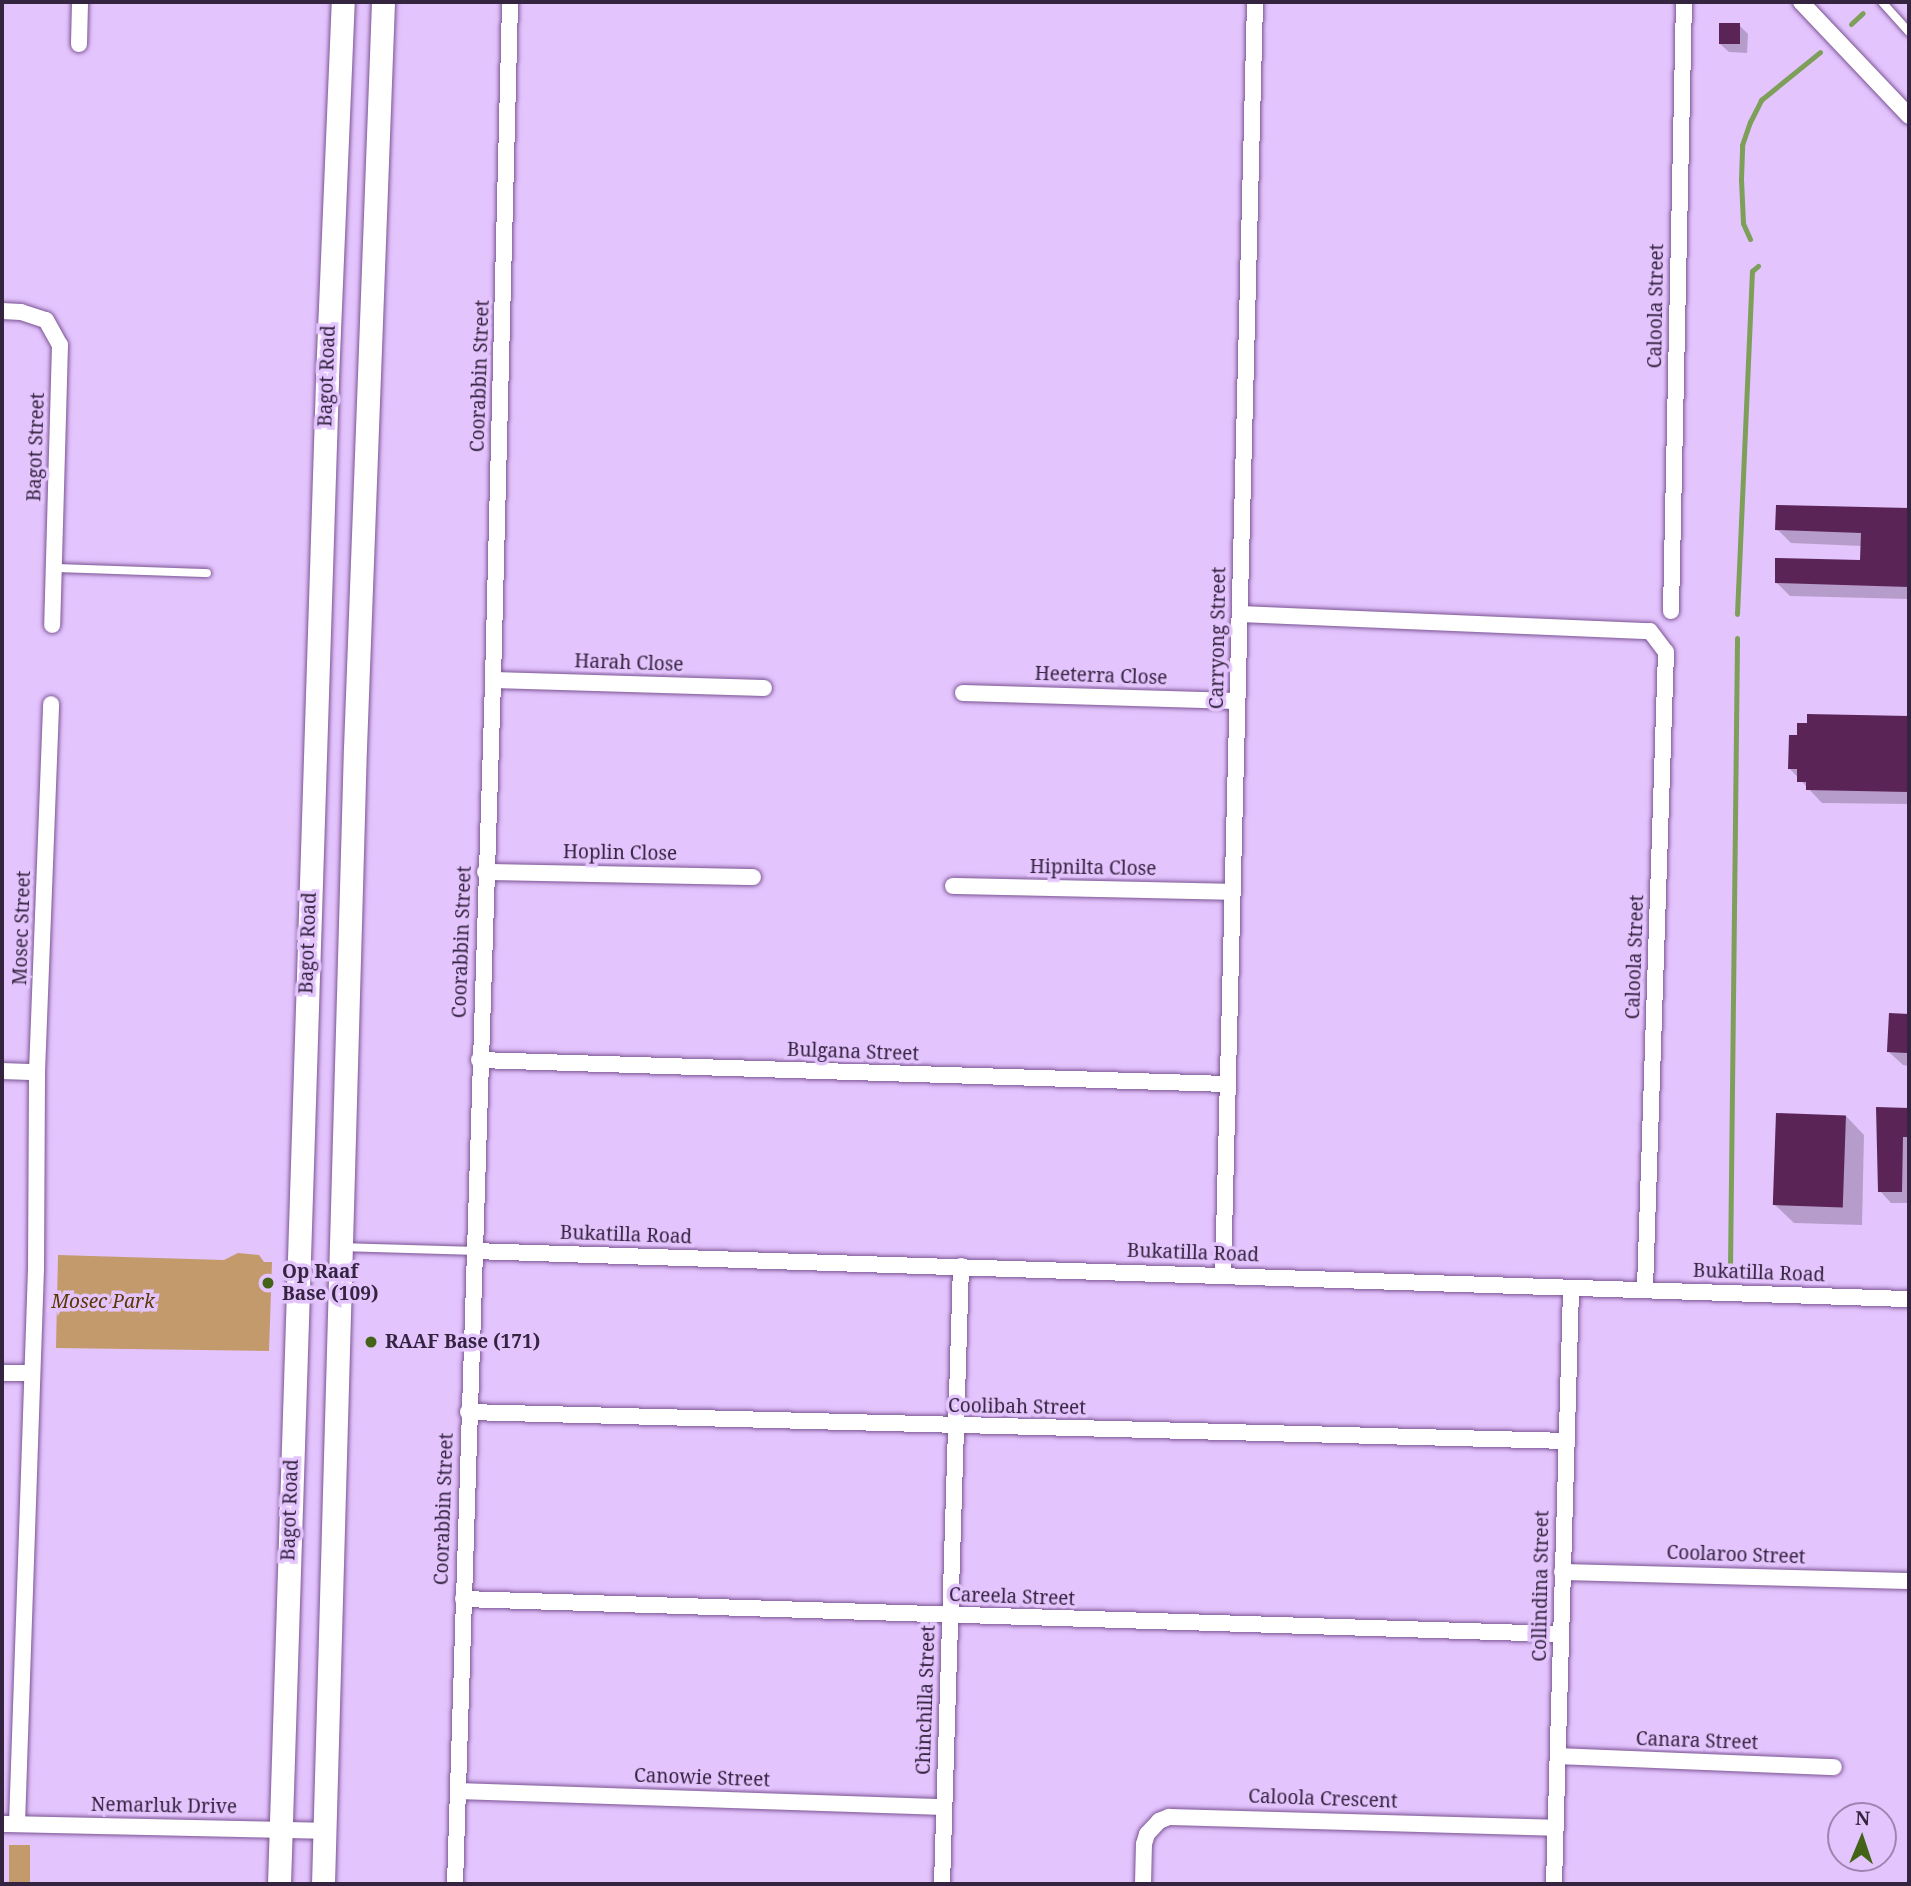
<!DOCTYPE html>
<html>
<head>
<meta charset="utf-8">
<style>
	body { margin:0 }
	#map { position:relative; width:1911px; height:1886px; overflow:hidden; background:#e4c4fd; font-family:"Noto Serif",serif }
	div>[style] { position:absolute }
	.green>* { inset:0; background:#c29a6c; transform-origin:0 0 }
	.shadow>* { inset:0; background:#0003 }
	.stream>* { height:5px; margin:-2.5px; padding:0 2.5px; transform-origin:2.5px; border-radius:2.5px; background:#7d9f59 }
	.building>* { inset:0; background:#5a2457; transform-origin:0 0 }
	.roads { filter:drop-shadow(0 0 2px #7a5494) drop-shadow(0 0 2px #7a5494) }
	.lane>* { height:8px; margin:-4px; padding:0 4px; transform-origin:4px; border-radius:4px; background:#fff }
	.street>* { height:16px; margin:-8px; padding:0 8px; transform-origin:8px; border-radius:8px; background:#fff }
	.secondary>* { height:23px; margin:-11.5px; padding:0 11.5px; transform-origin:11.5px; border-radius:11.5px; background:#fff }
	.dots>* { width:19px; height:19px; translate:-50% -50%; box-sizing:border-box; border:4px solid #e4c4fd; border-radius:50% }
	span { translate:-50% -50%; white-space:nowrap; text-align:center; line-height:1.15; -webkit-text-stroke:7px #e4c4fd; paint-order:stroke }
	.street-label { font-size:19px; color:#342440 }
	.poi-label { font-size:19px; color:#342440; font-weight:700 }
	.left { translate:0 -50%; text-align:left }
	.park-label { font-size:19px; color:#5c3801; font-style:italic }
	.frame { position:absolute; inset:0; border:4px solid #342440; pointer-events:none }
	.north { position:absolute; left:1827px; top:1802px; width:70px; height:70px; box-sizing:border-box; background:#e4c4fd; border:2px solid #9e84b1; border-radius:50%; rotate:2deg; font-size:19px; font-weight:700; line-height:28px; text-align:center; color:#342440 }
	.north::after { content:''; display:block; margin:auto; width:24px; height:32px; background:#426318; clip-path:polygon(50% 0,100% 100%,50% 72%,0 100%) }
</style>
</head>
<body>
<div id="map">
	<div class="green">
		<i style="clip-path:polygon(238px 1253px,259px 1255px,264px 1262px,272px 1262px,269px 1351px,56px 1348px,58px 1255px,224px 1260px)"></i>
		<i style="left:9px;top:1845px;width:21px;height:39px"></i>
	</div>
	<div class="shadow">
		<i style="clip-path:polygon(1739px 25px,1748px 34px,1747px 53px,1729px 52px,1720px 44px)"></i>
		<i style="clip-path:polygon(1778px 507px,1909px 510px,1909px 599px,1790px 596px,1776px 582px,1861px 562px,1862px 546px,1791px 543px,1777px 529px)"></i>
		<i style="clip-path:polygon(1809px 716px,1909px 718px,1909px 804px,1822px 803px,1790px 769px,1799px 737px,1808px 724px)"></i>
		<i style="clip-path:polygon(1891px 1015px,1909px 1015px,1909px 1066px,1903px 1065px,1889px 1052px)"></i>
		<i style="clip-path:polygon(1878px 1109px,1909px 1110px,1909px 1203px,1891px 1203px,1880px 1191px)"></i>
		<i style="clip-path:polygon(1846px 1116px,1864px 1135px,1862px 1225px,1794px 1223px,1775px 1205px)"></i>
	</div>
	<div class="stream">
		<i style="left:1851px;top:24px;width:16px;rotate:-43deg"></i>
		<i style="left:1750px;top:239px;width:17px;rotate:-114deg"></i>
		<i style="left:1743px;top:223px;width:44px;rotate:-92.6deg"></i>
		<i style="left:1741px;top:179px;width:34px;rotate:-88deg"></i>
		<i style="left:1742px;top:145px;width:24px;rotate:-71deg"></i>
		<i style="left:1750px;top:122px;width:25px;rotate:-63deg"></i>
		<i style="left:1761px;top:100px;width:76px;rotate:-39.1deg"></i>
		<i style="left:1737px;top:614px;width:343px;rotate:-87.5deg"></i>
		<i style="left:1752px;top:271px;width:8px;rotate:-40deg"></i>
		<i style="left:1730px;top:1268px;width:630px;rotate:-89.36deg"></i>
	</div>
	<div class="building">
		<i style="left:1719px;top:23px;width:21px;height:21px"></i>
		<i style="clip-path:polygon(1776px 505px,1909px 508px,1909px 587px,1775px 583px,1775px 558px,1860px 560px,1861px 533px,1775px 530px)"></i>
		<i style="clip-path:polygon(1807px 714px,1909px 716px,1909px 792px,1806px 790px,1806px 782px,1797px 782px,1797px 769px,1788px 769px,1789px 735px,1797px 735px,1797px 723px,1807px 723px)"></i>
		<i style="left:1889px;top:1013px;width:20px;height:39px;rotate:3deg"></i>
		<i style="clip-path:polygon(1876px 1107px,1909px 1108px,1909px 1137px,1903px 1137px,1902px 1192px,1878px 1192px)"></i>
		<i style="left:1776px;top:1113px;width:70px;height:92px;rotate:2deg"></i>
	</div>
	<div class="roads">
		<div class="lane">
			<i style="left:1882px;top:2px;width:40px;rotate:48deg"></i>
			<i style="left:53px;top:568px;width:154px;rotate:1.9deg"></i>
			<i style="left:343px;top:1247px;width:131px;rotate:1.7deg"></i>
		</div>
		<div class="street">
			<i style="left:1801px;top:2px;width:157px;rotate:46.5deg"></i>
			<i style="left:79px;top:44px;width:42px;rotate:-88.6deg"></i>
			<i style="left:2px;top:311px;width:19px;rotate:3deg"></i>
			<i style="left:21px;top:312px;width:26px;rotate:18deg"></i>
			<i style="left:46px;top:320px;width:29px;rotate:61deg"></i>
			<i style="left:60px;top:345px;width:280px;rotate:91.6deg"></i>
			<i style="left:1671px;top:611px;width:609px;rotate:-88.78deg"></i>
			<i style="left:1240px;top:614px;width:410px;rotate:2.4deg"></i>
			<i style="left:1650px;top:631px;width:26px;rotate:53deg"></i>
			<i style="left:1666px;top:652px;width:638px;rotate:91.89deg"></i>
			<i style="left:493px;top:680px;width:271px;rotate:1.7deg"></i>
			<i style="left:963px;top:693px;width:274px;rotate:1.7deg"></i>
			<i style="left:485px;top:872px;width:268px;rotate:1.1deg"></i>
			<i style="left:953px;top:886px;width:279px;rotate:1.2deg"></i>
			<i style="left:479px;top:1060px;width:748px;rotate:1.84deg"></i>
			<i style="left:2px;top:1071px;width:35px;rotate:2deg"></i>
			<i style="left:474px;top:1251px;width:1436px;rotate:1.92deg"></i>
			<i style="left:1223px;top:1275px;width:1273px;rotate:-88.56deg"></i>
			<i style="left:2px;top:1373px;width:28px"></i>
			<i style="left:468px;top:1412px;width:1097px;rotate:1.51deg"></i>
			<i style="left:1562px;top:1572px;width:347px;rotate:1.5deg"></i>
			<i style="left:463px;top:1599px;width:1098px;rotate:1.83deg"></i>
			<i style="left:1558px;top:1756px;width:276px;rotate:2.3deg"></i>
			<i style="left:458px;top:1791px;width:486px;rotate:1.9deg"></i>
			<i style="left:2px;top:1824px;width:323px;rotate:1.2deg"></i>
			<i style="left:17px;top:1824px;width:555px;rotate:-88.04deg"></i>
			<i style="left:36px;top:1269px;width:197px;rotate:-89.7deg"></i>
			<i style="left:37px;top:1072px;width:368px;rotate:-87.8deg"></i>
			<i style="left:455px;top:1884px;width:1205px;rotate:-88.19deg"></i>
			<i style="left:493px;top:680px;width:678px;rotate:-88.56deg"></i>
			<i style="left:942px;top:1884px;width:618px;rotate:-88.24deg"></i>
			<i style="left:1143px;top:1884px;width:40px;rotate:-88.6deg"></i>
			<i style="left:1144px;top:1844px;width:10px;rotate:-73deg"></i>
			<i style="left:1147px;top:1834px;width:18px;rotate:-47deg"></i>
			<i style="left:1159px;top:1821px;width:11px;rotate:-22deg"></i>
			<i style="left:1169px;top:1817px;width:386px;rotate:1.6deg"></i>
			<i style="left:1554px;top:1884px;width:595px;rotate:-88.36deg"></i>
		</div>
		<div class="secondary">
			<i style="left:279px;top:1884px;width:1507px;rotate:-88.17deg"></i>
			<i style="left:327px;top:378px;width:376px;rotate:-87.6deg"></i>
			<i style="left:323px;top:1884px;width:1136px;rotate:-88.39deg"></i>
			<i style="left:355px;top:748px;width:747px;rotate:-87.85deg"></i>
		</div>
	</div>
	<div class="dots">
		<i style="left:268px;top:1283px;background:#426318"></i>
		<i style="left:371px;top:1342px;background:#426318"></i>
	</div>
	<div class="street-label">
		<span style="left:1656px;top:306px;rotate:-89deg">Caloola Street</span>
		<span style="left:327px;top:376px;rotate:-88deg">Bagot Road</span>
		<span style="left:480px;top:376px;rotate:-88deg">Coorabbin Street</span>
		<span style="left:36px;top:447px;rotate:-88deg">Bagot Street</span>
		<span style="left:1218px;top:638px;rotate:-89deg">Carryong Street</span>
		<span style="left:629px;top:663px;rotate:2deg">Harah Close</span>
		<span style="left:1101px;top:676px;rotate:2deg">Heeterra Close</span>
		<span style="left:620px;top:853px;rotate:1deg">Hoplin Close</span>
		<span style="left:1093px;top:868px;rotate:1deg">Hipnilta Close</span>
		<span style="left:22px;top:928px;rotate:-88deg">Mosec Street</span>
		<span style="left:462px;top:942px;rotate:-88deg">Coorabbin Street</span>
		<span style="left:308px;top:943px;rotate:-88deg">Bagot Road</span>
		<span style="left:1635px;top:957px;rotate:-88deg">Caloola Street</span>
		<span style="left:853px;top:1052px;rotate:2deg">Bulgana Street</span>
		<span style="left:626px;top:1235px;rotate:2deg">Bukatilla Road</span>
		<span style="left:1193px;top:1253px;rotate:2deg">Bukatilla Road</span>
		<span style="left:1759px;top:1273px;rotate:2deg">Bukatilla Road</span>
		<span style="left:1017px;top:1407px;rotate:1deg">Coolibah Street</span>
		<span style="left:444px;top:1509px;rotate:-88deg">Coorabbin Street</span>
		<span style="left:290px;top:1510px;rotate:-88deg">Bagot Road</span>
		<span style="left:1736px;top:1555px;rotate:2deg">Coolaroo Street</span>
		<span style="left:1541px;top:1586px;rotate:-89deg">Collindina Street</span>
		<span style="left:1012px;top:1597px;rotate:2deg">Careela Street</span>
		<span style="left:926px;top:1700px;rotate:-88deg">Chinchilla Street</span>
		<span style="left:1697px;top:1741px;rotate:2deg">Canara Street</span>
		<span style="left:702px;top:1778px;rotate:2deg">Canowie Street</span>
		<span style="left:1323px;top:1799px;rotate:2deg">Caloola Crescent</span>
		<span style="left:164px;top:1806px;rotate:1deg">Nemarluk Drive</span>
	</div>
	<div class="poi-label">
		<span class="left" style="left:282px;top:1283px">Op Raaf<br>Base (109)</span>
		<span class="left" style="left:385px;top:1342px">RAAF Base (171)</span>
	</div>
	<div class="park-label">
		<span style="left:103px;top:1302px">Mosec Park</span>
	</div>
	<div class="frame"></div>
	<div class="north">N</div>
</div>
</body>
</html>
